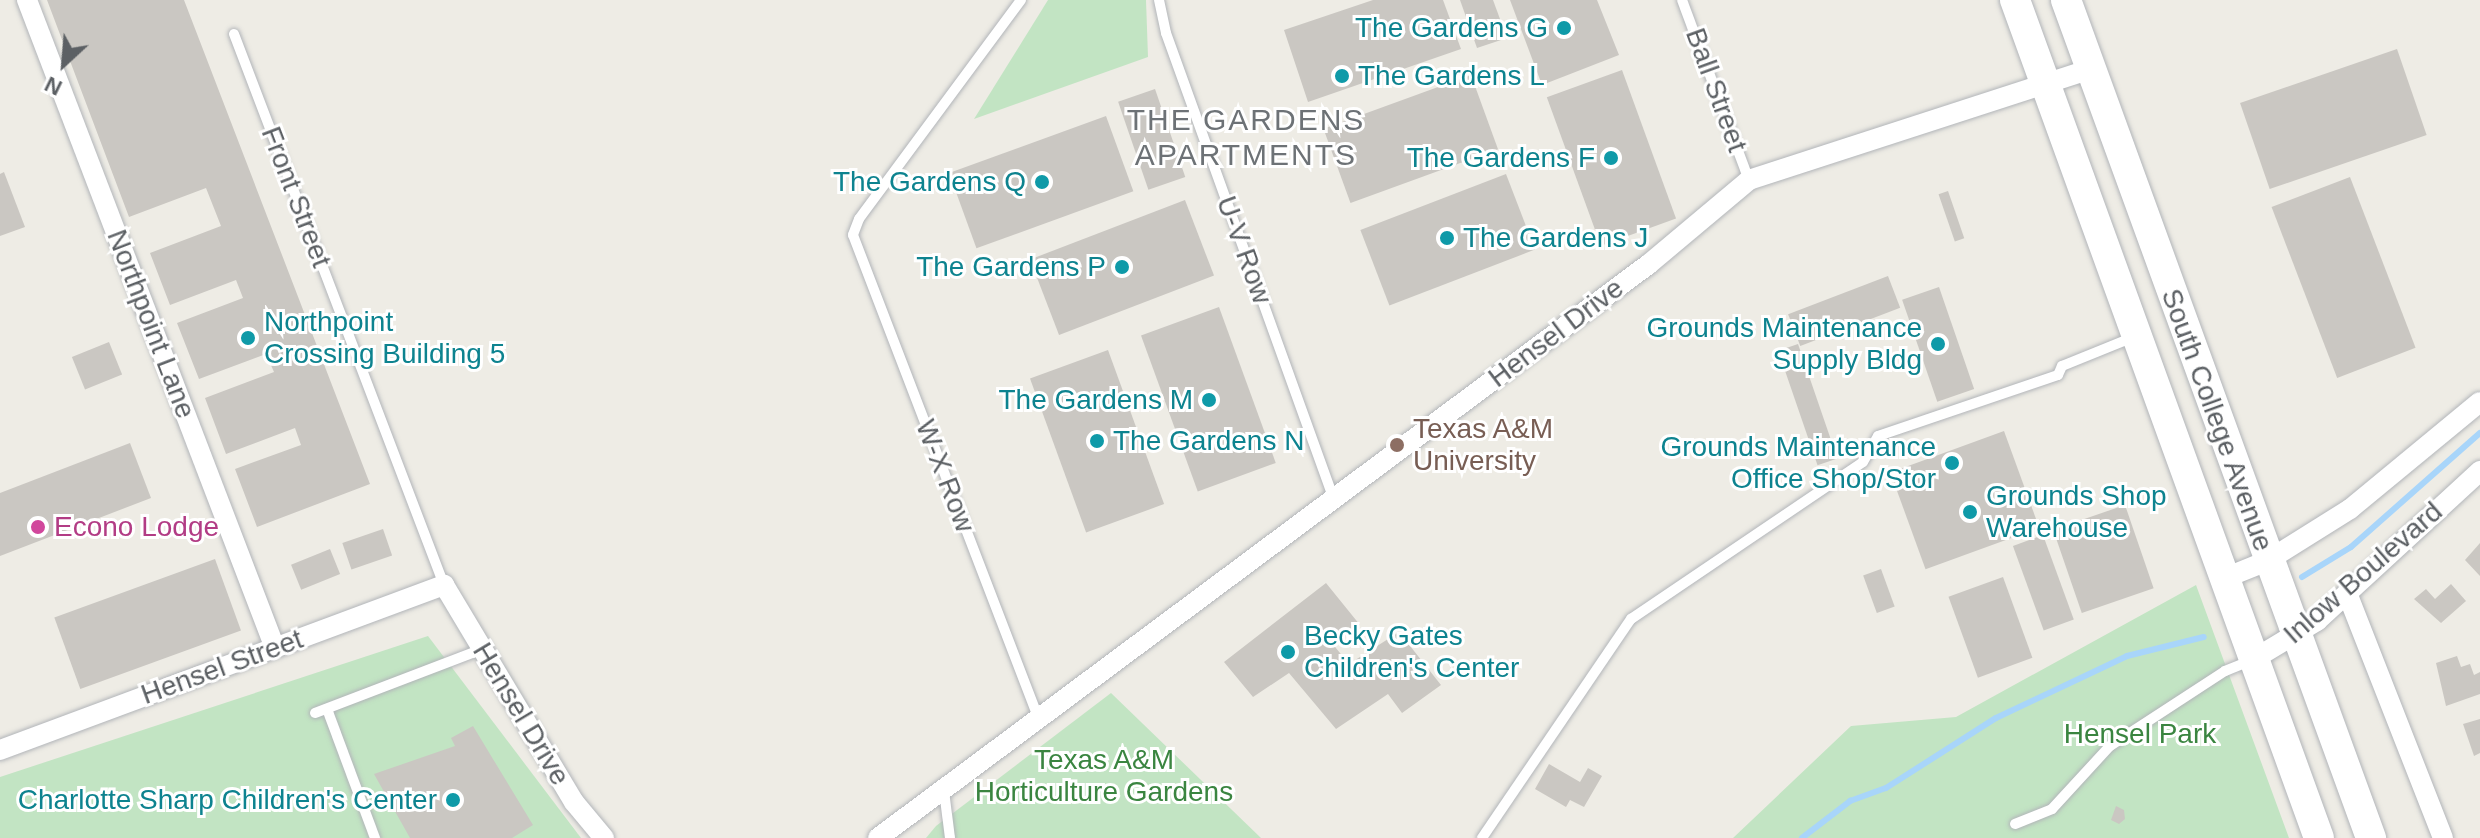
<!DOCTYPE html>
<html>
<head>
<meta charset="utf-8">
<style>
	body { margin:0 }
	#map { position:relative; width:2480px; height:838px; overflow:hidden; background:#eeece5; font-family:Helvetica,sans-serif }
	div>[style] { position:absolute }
	.green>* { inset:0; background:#c2e4c3 }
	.stream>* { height:6px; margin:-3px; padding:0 3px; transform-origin:3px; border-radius:3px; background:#a8d5fa }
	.building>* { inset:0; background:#cac7c2; transform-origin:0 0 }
	.roads { filter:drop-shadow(0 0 2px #b2b5b9) drop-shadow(0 0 2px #b2b5b9) }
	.lane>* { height:10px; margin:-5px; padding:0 5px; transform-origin:5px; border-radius:5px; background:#fff }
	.street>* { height:20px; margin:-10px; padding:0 10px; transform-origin:10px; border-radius:10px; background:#fff }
	.secondary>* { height:30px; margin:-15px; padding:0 15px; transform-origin:15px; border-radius:15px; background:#fff }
	.dots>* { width:22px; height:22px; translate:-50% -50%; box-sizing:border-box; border:4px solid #fff; border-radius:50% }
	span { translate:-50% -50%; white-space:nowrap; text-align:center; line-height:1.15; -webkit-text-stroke:6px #fff; paint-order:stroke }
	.culture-label { font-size:28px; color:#0d838f }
	.right { translate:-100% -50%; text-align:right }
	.left { translate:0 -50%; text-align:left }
	.street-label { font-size:28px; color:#5c6064 }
	.education-label { font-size:28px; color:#785e54 }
	.hotel-label { font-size:28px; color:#b23c85 }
	.park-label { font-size:28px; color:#3a8540 }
	.neighbourhood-label { font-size:30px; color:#6d7276; letter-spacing:2px }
	.north { position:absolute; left:24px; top:24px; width:80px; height:80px; -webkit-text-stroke:6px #fff; paint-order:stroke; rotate:206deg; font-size:22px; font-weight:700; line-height:32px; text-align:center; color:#5c6064 }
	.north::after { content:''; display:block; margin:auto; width:28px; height:36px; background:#5c6064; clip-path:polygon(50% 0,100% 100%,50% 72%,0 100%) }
</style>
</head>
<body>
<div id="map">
	<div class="green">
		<i style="clip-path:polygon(1048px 0,1146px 0,1148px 57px,974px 119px)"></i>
		<i style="clip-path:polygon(2196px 585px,2289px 838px,1733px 838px,1851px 726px,1956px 717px)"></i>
		<i style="clip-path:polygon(428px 636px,581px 838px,0 838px,0 777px)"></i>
		<i style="clip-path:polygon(1111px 693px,1261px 838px,926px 838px,936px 826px)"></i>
	</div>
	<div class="stream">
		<i style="left:2302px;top:577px;width:57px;rotate:-31.5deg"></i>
		<i style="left:2351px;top:547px;width:172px;rotate:-41.5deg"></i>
		<i style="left:1802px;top:838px;width:61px;rotate:-37.6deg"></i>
		<i style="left:1850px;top:801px;width:38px;rotate:-20deg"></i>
		<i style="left:1886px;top:788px;width:130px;rotate:-32.5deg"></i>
		<i style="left:1996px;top:718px;width:145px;rotate:-25.3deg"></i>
		<i style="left:2127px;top:656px;width:79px;rotate:-13.9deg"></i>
	</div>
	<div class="building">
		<i style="clip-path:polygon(47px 0,184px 0,370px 484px,257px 527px,235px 469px,301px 445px,295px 428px,226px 454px,205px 398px,274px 372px,266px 354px,199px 379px,177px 323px,243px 298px,236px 280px,170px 305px,150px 253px,221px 226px,206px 188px,129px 217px)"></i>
		<i style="clip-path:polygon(1373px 0,1443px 0,1461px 49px,1308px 102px,1284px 30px)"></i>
		<i style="clip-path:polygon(1460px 0,1493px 0,1507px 38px,1477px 48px)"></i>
		<i style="clip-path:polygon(1510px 0,1597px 0,1619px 55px,1542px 85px)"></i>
		<i style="left:2397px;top:49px;width:91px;height:166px;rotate:71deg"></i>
		<i style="left:1622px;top:70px;width:158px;height:80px;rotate:70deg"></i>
		<i style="left:1471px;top:75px;width:79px;height:157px;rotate:70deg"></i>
		<i style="left:1155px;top:89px;width:93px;height:39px;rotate:71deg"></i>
		<i style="left:1106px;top:116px;width:80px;height:167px;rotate:70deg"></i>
		<i style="clip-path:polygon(4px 172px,25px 227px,0 236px,0 174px)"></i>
		<i style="left:1506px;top:174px;width:81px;height:156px;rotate:69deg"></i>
		<i style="left:2350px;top:177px;width:183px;height:84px;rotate:69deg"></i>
		<i style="left:1948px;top:191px;width:50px;height:10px;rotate:71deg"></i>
		<i style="left:1185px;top:200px;width:81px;height:166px;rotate:69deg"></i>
		<i style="left:1888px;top:276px;width:34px;height:107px;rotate:69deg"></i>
		<i style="left:1939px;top:287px;width:108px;height:39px;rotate:71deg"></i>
		<i style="left:1219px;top:307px;width:166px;height:83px;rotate:70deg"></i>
		<i style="left:109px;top:342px;width:35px;height:40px;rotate:68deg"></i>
		<i style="left:1798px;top:344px;width:121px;height:21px;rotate:71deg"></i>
		<i style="left:1108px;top:350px;width:164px;height:83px;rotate:70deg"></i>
		<i style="left:2004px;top:431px;width:103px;height:121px;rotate:70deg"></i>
		<i style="clip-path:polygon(130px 443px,151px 498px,0 556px,0 493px)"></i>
		<i style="left:2125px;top:505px;width:88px;height:76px;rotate:71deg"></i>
		<i style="left:383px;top:529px;width:28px;height:43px;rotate:71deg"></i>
		<i style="left:2043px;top:535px;width:90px;height:32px;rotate:70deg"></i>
		<i style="clip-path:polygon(2480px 543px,2480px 576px,2465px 560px)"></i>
		<i style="left:330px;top:549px;width:27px;height:42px;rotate:68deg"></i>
		<i style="left:215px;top:559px;width:76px;height:171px;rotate:70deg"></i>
		<i style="left:1881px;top:569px;width:40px;height:19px;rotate:70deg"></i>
		<i style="left:2003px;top:577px;width:86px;height:58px;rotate:70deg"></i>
		<i style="clip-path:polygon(1326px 583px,1360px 625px,1331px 642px,1349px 664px,1399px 632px,1441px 685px,1402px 713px,1388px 694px,1336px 729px,1289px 673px,1253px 697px,1224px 662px)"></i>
		<i style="clip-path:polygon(2451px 584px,2466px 601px,2441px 623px,2414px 599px,2426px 589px,2435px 599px)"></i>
		<i style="clip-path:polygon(2457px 656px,2461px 667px,2470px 664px,2474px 675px,2480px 672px,2480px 694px,2446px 706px,2436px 663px)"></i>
		<i style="clip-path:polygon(2480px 719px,2480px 753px,2474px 756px,2463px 724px)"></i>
		<i style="clip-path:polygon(473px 726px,533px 825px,512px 838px,410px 838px,374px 774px,455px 746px,451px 738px)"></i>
		<i style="clip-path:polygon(1549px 764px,1580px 782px,1588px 768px,1602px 776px,1584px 807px,1570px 800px,1566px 807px,1535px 789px)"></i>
		<i style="clip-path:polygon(2116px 806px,2124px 810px,2125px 819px,2119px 824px,2111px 820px)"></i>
	</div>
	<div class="roads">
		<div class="lane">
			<i style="left:1021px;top:0;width:272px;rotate:126.5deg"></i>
			<i style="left:859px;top:219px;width:17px;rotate:111deg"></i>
			<i style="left:853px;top:235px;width:516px;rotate:69deg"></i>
			<i style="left:1159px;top:0;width:34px;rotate:78deg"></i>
			<i style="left:1166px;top:33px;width:494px;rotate:70.2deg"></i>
			<i style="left:1682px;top:0;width:192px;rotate:69.6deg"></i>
			<i style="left:234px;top:34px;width:590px;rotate:69.14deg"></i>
			<i style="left:327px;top:709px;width:138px;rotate:69.6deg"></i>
			<i style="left:315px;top:713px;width:180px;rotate:-20.9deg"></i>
			<i style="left:944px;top:791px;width:47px;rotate:82.7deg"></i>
			<i style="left:2015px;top:824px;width:40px;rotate:-22deg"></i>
			<i style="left:2052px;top:809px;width:86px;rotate:-47.4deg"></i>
			<i style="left:2110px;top:746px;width:137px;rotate:-33.1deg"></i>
			<i style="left:2225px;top:671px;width:29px;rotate:-22deg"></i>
			<i style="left:1482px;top:838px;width:265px;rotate:-55.8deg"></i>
			<i style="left:1631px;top:619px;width:280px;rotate:-34.1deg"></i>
			<i style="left:1863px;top:462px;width:30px;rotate:-60deg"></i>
			<i style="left:1878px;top:436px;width:190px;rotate:-18.7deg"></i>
			<i style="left:2058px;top:375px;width:10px;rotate:-66deg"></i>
			<i style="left:2062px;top:366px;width:80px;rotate:-22.1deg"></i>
		</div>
		<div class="street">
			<i style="left:27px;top:0;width:694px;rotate:69.06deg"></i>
			<i style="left:2225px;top:578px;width:45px;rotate:-22deg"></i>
			<i style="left:2267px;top:561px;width:98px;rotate:-32.1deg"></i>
			<i style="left:2350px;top:509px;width:168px;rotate:-39.5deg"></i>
			<i style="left:2347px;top:593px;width:263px;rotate:68.6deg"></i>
			<i style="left:2254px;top:659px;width:74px;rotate:-31.1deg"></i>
			<i style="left:2317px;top:621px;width:222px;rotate:-42.6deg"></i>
			<i style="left:0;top:750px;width:474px;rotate:-20.4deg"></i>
			<i style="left:444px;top:585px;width:253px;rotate:59.1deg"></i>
			<i style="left:574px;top:802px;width:47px;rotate:50.2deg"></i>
			<i style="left:878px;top:838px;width:961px;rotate:-36.67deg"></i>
			<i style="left:1649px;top:264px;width:131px;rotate:-40deg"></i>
			<i style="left:1749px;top:180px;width:360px;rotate:-18deg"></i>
		</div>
		<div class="secondary">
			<i style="left:2015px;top:0;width:891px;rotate:70.06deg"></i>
			<i style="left:2066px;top:0;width:892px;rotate:70deg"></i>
		</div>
	</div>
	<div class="dots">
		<i style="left:1564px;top:28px;background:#0f9aa8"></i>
		<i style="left:1342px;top:76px;background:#0f9aa8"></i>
		<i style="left:1611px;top:158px;background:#0f9aa8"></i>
		<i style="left:1042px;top:182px;background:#0f9aa8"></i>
		<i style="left:1447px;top:238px;background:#0f9aa8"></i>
		<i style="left:1122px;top:267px;background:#0f9aa8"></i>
		<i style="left:248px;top:338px;background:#0f9aa8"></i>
		<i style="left:1938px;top:344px;background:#0f9aa8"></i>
		<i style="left:1209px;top:400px;background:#0f9aa8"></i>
		<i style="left:1097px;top:441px;background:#0f9aa8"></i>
		<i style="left:1397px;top:445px;background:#8d6e63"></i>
		<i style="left:1952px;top:463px;background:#0f9aa8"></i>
		<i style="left:1970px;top:512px;background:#0f9aa8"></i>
		<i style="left:38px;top:527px;background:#d1479c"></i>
		<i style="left:1288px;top:652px;background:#0f9aa8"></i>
		<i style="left:453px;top:800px;background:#0f9aa8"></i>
	</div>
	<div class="culture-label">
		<span class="right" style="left:1548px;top:28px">The Gardens G</span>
		<span class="left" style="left:1358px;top:76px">The Gardens L</span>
		<span class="right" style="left:1595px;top:158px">The Gardens F</span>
		<span class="right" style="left:1026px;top:182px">The Gardens Q</span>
		<span class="left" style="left:1463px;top:238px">The Gardens J</span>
		<span class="right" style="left:1106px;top:267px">The Gardens P</span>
		<span class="left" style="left:264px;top:338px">Northpoint<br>Crossing Building 5</span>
		<span class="right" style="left:1922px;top:344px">Grounds Maintenance<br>Supply Bldg</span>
		<span class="right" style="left:1193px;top:400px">The Gardens M</span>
		<span class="left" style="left:1113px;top:441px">The Gardens N</span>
		<span class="right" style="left:1936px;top:463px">Grounds Maintenance<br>Office Shop/Stor</span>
		<span class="left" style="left:1986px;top:512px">Grounds Shop<br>Warehouse</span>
		<span class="left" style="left:1304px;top:652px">Becky Gates<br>Children's Center</span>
		<span class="right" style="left:437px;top:800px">Charlotte Sharp Children's Center</span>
	</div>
	<div class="street-label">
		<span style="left:1716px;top:90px;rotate:70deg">Ball Street</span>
		<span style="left:296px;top:197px;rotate:69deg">Front Street</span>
		<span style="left:1244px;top:250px;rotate:70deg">U-V Row</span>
		<span style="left:151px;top:324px;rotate:69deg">Northpoint Lane</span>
		<span style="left:1556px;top:333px;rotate:-37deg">Hensel Drive</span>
		<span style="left:2217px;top:420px;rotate:70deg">South College Avenue</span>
		<span style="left:945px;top:476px;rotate:69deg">W-X Row</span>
		<span style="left:2363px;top:573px;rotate:-41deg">Inlow Boulevard</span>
		<span style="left:222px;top:667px;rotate:-20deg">Hensel Street</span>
		<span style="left:521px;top:714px;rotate:59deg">Hensel Drive</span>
	</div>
	<div class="education-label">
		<span class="left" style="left:1413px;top:445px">Texas A&amp;M<br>University</span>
	</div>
	<div class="hotel-label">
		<span class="left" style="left:54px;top:527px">Econo Lodge</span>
	</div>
	<div class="park-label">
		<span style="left:2140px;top:734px">Hensel Park</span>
		<span style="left:1104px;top:776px">Texas A&amp;M<br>Horticulture Gardens</span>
	</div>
	<div class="neighbourhood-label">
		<span style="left:1246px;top:137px">THE GARDENS<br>APARTMENTS</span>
	</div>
	<div class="north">N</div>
</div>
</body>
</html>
